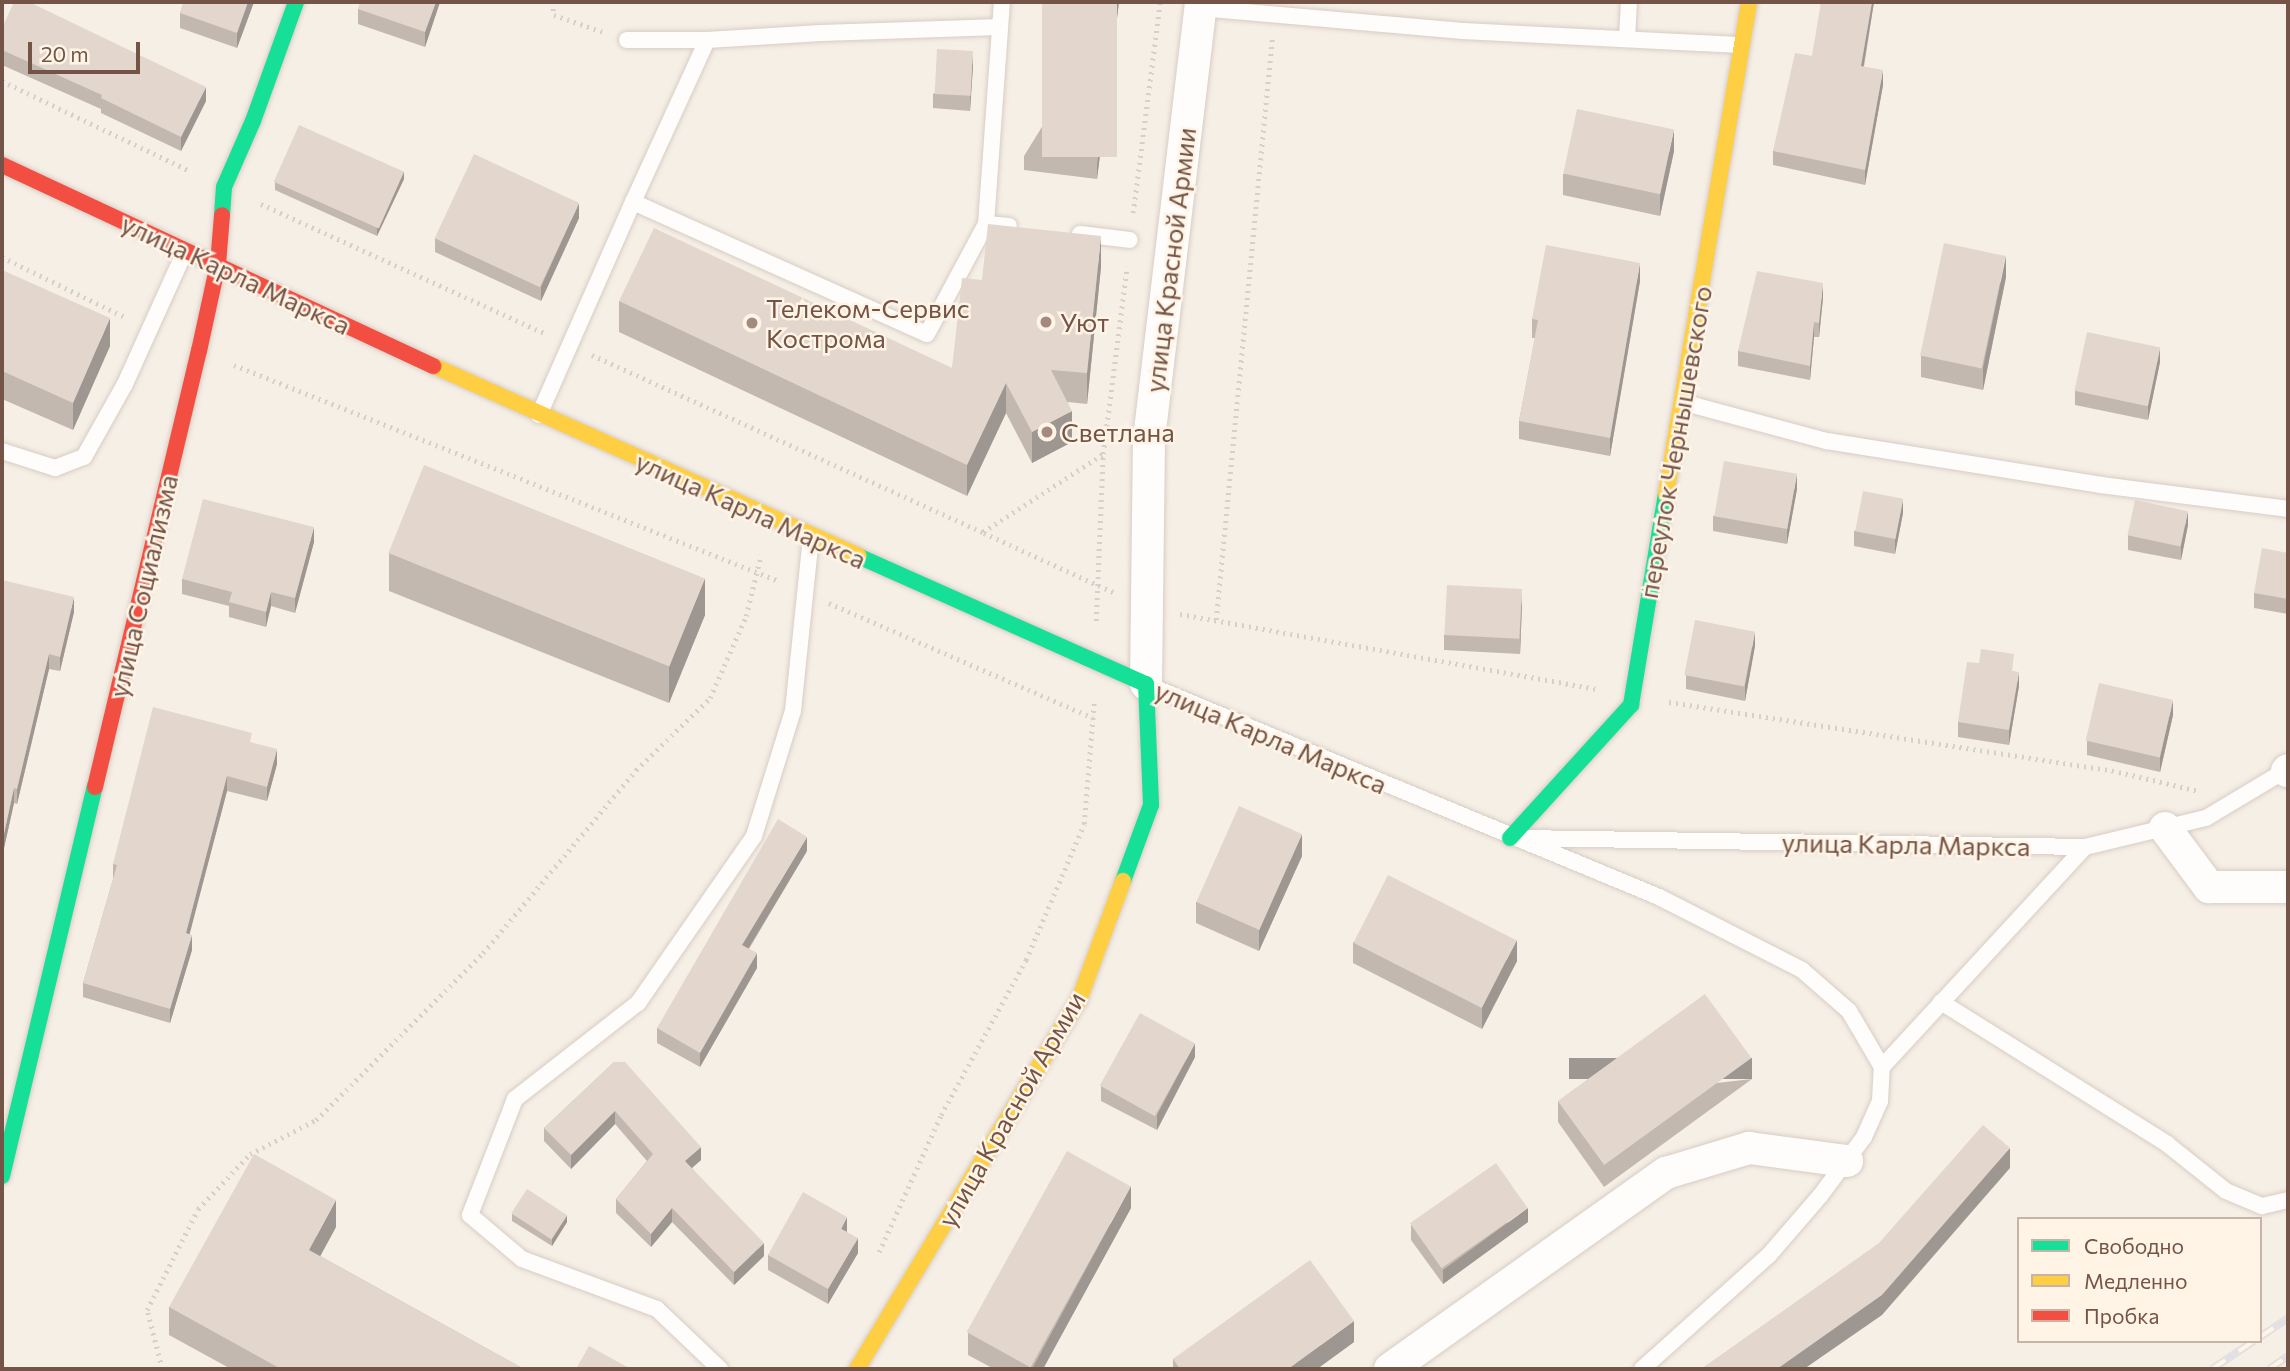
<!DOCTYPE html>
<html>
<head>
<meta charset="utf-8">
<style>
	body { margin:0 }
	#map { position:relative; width:2290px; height:1371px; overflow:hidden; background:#f6efe6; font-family:Commissioner,sans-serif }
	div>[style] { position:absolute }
	.path>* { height:4.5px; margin-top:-2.25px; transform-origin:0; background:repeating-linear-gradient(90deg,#d9cfca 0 2px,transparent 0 7px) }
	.roads { filter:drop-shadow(0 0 2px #d7ccc4) drop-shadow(0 0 2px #d7ccc4) }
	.lane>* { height:16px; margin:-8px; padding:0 8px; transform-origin:8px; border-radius:8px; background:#fefdfb }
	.street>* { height:32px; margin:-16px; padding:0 16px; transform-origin:16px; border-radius:16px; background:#fefdfb }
	.fast>* { height:16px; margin:-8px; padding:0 8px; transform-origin:8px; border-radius:8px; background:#16e098 }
	.slow>* { height:16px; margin:-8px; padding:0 8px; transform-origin:8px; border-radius:8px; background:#ffcf43 }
	.jam>* { height:16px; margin:-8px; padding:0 8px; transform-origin:8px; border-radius:8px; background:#f24e42 }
	.rail>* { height:8px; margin-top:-4px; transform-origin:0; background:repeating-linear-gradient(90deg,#fff4e6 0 16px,#e3e0e3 0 32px); box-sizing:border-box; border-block:2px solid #e3e0e3 }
	.wall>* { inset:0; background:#c2b8b0 }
	.shaded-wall>* { inset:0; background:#9e9690; transform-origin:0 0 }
	.building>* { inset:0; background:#e2d6cd; transform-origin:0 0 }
	.dots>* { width:19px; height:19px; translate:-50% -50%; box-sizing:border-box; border:4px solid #fff4e6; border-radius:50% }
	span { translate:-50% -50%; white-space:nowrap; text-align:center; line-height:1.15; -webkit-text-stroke:5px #fff4e6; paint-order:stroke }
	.street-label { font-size:26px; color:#745446 }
	.poi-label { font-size:26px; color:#745446 }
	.left { translate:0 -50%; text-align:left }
	.frame { position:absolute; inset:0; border:4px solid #745446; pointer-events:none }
	.legend { position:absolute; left:2017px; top:1217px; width:245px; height:126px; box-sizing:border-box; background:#fff4e6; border:2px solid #c7b4a6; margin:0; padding:9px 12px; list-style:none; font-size:21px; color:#745446 }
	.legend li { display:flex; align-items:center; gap:14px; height:35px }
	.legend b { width:35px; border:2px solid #c7b4a6 }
	.scale { position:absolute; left:28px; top:42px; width:112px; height:32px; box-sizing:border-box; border:4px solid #745446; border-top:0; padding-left:9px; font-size:21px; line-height:24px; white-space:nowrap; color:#745446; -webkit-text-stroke:5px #fff4e6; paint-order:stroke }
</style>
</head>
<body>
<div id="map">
	<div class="path">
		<i style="left:553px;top:2px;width:13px;rotate:86deg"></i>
		<i style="left:554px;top:15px;width:52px;rotate:19.1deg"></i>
		<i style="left:2px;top:81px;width:208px;rotate:25.6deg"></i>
		<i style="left:261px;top:204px;width:313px;rotate:24.5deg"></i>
		<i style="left:1133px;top:213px;width:213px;rotate:-82.7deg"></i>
		<i style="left:2px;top:257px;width:139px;rotate:26deg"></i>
		<i style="left:592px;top:355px;width:429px;rotate:24.4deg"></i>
		<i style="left:983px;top:532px;width:143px;rotate:-33deg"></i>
		<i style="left:1103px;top:454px;width:189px;rotate:-82.7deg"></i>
		<i style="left:234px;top:365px;width:586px;rotate:21.62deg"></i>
		<i style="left:984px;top:533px;width:142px;rotate:24.6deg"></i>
		<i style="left:829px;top:603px;width:288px;rotate:23.5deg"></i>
		<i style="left:1180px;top:614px;width:422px;rotate:10.2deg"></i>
		<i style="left:1216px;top:620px;width:584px;rotate:-84.49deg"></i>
		<i style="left:1096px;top:621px;width:167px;rotate:-87.6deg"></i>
		<i style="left:1669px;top:702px;width:455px;rotate:8.8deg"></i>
		<i style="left:2119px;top:772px;width:82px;rotate:13.4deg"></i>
		<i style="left:879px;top:1252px;width:150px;rotate:-65.7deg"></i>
		<i style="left:941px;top:1115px;width:177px;rotate:-61.3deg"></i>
		<i style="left:1026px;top:960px;width:148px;rotate:-66.9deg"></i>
		<i style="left:1084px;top:824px;width:121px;rotate:-85.3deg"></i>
		<i style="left:162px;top:1369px;width:61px;rotate:-104.3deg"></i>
		<i style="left:147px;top:1310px;width:113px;rotate:-63.2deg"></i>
		<i style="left:198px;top:1209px;width:76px;rotate:-46.6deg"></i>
		<i style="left:250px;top:1154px;width:74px;rotate:-27.3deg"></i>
		<i style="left:316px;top:1120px;width:236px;rotate:-45deg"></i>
		<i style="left:483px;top:953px;width:239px;rotate:-50.1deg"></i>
		<i style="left:636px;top:770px;width:103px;rotate:-44.2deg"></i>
		<i style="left:710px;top:698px;width:90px;rotate:-66.3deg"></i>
		<i style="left:746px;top:616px;width:63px;rotate:-76.2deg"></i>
	</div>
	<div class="roads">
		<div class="lane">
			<i style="left:1200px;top:8px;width:264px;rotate:5deg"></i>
			<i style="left:1463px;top:31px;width:279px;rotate:2.9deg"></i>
			<i style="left:1627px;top:39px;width:37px;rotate:-87deg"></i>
			<i style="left:627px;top:40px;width:80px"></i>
			<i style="left:707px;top:40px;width:114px;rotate:-3.5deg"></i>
			<i style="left:821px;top:33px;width:179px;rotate:-1.9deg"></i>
			<i style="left:633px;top:202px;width:178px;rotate:-65.4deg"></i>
			<i style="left:986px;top:224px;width:223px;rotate:-85.9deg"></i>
			<i style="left:1080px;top:234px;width:50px;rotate:6.8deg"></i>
			<i style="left:1682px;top:402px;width:150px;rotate:15.1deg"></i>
			<i style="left:1827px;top:441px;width:278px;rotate:9.1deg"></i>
			<i style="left:2101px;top:485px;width:189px;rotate:7.3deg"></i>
			<i style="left:539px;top:415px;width:233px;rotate:-66.2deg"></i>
			<i style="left:633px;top:202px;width:322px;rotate:24.2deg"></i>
			<i style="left:927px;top:334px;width:125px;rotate:-61.8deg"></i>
			<i style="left:986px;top:224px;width:23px;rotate:5deg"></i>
			<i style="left:2px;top:451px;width:56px;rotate:17.8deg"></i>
			<i style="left:55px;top:468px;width:31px;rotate:-21deg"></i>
			<i style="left:84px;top:457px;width:84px;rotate:-60.7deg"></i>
			<i style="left:125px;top:384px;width:146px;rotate:-65.7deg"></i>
			<i style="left:1148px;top:685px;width:553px;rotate:22.53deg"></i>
			<i style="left:1659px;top:897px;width:161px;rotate:27deg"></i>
			<i style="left:1802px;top:970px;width:62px;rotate:41.1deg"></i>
			<i style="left:1849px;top:1011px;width:65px;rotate:59.5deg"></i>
			<i style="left:1519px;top:838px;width:566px;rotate:0.91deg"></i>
			<i style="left:2085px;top:847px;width:124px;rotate:-13.5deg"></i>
			<i style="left:2206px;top:818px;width:96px;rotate:-30.9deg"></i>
			<i style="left:1941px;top:1002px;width:267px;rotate:32.1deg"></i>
			<i style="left:2167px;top:1144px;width:75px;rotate:38.5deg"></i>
			<i style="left:2226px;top:1191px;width:39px;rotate:23deg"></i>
			<i style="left:2262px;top:1206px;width:27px;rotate:-13deg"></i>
			<i style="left:720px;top:1369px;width:87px;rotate:-136.4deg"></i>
			<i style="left:657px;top:1309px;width:144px;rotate:-159.7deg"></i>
			<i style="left:522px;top:1259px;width:68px;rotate:-139.8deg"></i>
			<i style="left:470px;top:1215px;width:124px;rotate:-68.8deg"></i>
			<i style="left:515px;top:1099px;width:156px;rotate:-38deg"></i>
			<i style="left:638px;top:1003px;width:203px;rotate:-55.2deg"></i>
			<i style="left:754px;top:836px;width:131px;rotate:-72.7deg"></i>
			<i style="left:793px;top:711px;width:175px;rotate:-84.1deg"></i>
			<i style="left:1642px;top:1369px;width:171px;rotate:-41.9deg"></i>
			<i style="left:1769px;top:1255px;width:78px;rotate:-49.2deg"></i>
			<i style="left:1820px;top:1196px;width:74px;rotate:-53.3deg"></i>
			<i style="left:1864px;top:1137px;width:39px;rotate:-66deg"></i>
			<i style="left:1880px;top:1101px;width:34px;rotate:-87deg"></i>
			<i style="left:1882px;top:1067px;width:299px;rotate:-47.3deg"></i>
		</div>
		<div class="street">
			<i style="left:1146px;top:684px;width:245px;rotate:-89.3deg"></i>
			<i style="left:1149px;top:439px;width:440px;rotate:-83.2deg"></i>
			<i style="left:2287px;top:771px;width:1px;rotate:-45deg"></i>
			<i style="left:2165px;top:828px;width:74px;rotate:53.3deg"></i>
			<i style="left:2209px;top:887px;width:79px"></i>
			<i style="left:1390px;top:1369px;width:339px;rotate:-35.4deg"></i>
			<i style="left:1666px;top:1173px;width:87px;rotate:-16.8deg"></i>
			<i style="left:1749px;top:1148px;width:99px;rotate:7.6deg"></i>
		</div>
		<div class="fast">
			<i style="left:222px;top:215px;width:28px;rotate:-86deg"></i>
			<i style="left:224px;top:187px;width:72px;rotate:-66.3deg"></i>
			<i style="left:253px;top:121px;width:127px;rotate:-70.1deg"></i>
			<i style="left:858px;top:556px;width:315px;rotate:24deg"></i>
			<i style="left:1146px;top:684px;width:121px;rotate:87.6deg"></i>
			<i style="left:1151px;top:805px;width:81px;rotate:110.2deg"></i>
			<i style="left:1510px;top:838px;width:180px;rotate:-47.7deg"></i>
			<i style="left:1631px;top:705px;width:214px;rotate:-80.6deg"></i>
			<i style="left:2px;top:1176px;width:400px;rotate:-76.6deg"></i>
		</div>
		<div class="slow">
			<i style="left:434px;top:366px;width:465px;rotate:24.1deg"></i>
			<i style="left:1666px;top:494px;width:499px;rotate:-80.4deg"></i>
			<i style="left:857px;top:1369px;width:431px;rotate:-59deg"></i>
			<i style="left:1079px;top:1000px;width:127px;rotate:-69.7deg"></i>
		</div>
		<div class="jam">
			<i style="left:2px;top:165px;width:476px;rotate:25deg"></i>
			<i style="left:95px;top:787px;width:448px;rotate:-76.6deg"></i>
			<i style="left:199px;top:351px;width:89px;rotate:-77.7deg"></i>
			<i style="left:218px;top:264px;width:49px;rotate:-85.3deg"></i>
		</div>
	</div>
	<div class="rail">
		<i style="left:2260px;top:1337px;width:34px;rotate:-34deg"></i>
		<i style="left:2212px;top:1369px;width:50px;rotate:-33.7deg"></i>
		<i style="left:2269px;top:1369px;width:23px;rotate:-34deg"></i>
	</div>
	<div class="wall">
		<i style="clip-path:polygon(177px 2px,254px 2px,237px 48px,180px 28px,180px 13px,183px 4px)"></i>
		<i style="clip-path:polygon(440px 2px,425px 47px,358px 24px,358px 9px)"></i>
		<i style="clip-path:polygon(1119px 2px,1097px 179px,1024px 170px,1024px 156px)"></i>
		<i style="clip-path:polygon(1874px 2px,1864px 67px,1883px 85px,1865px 185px,1773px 165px,1773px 151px,1812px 56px)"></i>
		<i style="clip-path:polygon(2px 28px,206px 101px,181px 151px,101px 113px,101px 109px,2px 65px)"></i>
		<i style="clip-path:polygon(973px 66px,970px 111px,933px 108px,933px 94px)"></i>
		<i style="clip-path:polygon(1674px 151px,1660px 216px,1563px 195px,1563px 174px)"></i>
		<i style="clip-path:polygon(404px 179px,377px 236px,275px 190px,275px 182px)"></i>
		<i style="clip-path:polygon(579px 218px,541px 301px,435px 252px,435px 238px)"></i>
		<i style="clip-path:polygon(1101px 267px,1087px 404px,1068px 402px,1072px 442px,1032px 463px,1006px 413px,967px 496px,619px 332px,619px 301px,952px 368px,982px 280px)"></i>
		<i style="clip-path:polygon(2px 270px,110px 346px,73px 430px,2px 399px)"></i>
		<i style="clip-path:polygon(2006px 277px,1983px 390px,1921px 377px,1921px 356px)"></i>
		<i style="clip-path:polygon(1640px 281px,1610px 456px,1519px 439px,1519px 421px,1535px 338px,1532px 338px,1532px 319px)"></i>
		<i style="clip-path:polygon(1823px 298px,1819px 337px,1814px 337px,1810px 380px,1738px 366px,1738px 351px)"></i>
		<i style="clip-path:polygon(2160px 362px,2148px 420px,2075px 405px,2075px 391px)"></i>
		<i style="clip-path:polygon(1797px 489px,1787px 544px,1713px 531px,1713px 516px)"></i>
		<i style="clip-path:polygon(1903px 513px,1895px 554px,1854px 546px,1854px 531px)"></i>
		<i style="clip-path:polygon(2188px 525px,2181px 560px,2128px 550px,2128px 535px)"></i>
		<i style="clip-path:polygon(314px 542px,295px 613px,271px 606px,266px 627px,229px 617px,229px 606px,182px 594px,182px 579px)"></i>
		<i style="clip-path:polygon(389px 553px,705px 615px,669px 703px,389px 591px)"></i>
		<i style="clip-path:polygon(2288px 553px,2288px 614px,2254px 608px,2254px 593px)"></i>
		<i style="clip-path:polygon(2px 580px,74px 612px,60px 671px,49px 669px,17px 804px,14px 803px,2px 857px)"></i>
		<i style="clip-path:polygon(1522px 604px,1520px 654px,1444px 650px,1444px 635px)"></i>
		<i style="clip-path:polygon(1755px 646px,1745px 701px,1686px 689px,1686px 675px)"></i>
		<i style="clip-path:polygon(2014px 671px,2019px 686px,2009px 745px,1958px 737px,1958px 722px)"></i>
		<i style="clip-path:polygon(2173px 715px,2160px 772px,2087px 755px,2087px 741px)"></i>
		<i style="clip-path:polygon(252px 743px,277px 764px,267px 801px,227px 791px,189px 934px,192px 950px,170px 1023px,83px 997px,83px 983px,113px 879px,113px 864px)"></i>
		<i style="clip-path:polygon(807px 851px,749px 949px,757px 968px,700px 1067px,657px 1043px,657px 1028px)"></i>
		<i style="clip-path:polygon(1302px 856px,1259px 951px,1196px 923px,1196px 902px)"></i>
		<i style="clip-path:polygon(1353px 942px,1517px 961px,1482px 1029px,1353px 963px)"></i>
		<i style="clip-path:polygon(1195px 1057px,1157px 1130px,1101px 1101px,1101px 1086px)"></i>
		<i style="clip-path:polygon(614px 1062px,701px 1160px,692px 1168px,764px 1256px,734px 1285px,672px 1222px,651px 1247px,616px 1213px,616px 1199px,647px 1161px,615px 1124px,571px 1169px,544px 1141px,544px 1128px)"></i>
		<i style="clip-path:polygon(1752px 1079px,1604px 1187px,1558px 1122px,1558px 1101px)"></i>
		<i style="clip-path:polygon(1131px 1208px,1043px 1369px,994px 1369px,968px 1355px,968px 1333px)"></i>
		<i style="clip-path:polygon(512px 1214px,567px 1222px,552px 1246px,512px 1221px)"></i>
		<i style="clip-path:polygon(1528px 1222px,1443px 1284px,1411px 1240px,1411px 1225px)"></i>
		<i style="clip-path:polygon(336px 1227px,320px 1256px,524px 1369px,231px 1369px,169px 1335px,169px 1307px)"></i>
		<i style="clip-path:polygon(847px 1232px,858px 1253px,828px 1304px,768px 1270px,768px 1255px)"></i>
		<i style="clip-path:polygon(1354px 1342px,1317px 1369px,1173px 1369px,1173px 1359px)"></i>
	</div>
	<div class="shaded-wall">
		<i style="clip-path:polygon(248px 2px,254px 2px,237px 48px,237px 33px)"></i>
		<i style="clip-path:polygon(436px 2px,440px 2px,425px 47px,425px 32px)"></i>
		<i style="clip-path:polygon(1117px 2px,1119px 2px,1097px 179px,1097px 165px)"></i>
		<i style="clip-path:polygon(1872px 2px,1874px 2px,1861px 81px,1861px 66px)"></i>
		<i style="clip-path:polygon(973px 51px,973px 66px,970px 111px,970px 97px)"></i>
		<i style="clip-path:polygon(1883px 70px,1883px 85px,1865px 185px,1865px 170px)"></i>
		<i style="clip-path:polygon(206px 87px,206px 101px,181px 151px,181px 137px)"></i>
		<i style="clip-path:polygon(1674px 130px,1674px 151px,1660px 216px,1660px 195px)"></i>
		<i style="clip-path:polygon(404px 171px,404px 179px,377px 236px,377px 228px)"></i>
		<i style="clip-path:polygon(579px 203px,579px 218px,541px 301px,541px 287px)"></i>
		<i style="clip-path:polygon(1101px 236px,1101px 267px,1087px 404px,1087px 373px)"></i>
		<i style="clip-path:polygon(2006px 256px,2006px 277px,1983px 390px,1983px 368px)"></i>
		<i style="clip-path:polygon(1640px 263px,1640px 281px,1610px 456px,1610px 438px)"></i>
		<i style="clip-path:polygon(1823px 283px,1823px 298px,1819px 337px,1819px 323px)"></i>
		<i style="clip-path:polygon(110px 318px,110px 346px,73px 430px,73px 403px)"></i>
		<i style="clip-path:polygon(1814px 322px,1814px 337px,1810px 380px,1810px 366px)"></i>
		<i style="clip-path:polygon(2160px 347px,2160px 362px,2148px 420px,2148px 405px)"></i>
		<i style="clip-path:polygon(1006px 383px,1006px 413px,967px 496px,967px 465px)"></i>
		<i style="clip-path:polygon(1072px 411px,1072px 442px,1032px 463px,1032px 432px)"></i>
		<i style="clip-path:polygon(1797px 474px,1797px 489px,1787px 544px,1787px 530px)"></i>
		<i style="clip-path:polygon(1903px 499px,1903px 513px,1895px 554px,1895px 539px)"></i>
		<i style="clip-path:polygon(2188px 511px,2188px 525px,2181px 560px,2181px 546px)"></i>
		<i style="clip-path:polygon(314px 527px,314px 542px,295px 613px,295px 598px)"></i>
		<i style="clip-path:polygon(705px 578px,705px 615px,669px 703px,669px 666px)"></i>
		<i style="clip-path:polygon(1522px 589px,1522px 604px,1520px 654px,1520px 640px)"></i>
		<i style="clip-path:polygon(271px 592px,271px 606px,266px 627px,266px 612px)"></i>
		<i style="clip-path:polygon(74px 597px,74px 612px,60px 671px,60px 657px)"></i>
		<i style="clip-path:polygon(1755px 632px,1755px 646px,1745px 701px,1745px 686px)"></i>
		<i style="clip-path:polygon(49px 654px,49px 669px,17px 804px,17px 789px)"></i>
		<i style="clip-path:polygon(2019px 672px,2019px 686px,2009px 745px,2009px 730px)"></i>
		<i style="clip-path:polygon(2173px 700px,2173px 715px,2160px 772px,2160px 757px)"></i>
		<i style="clip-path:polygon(277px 749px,277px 764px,267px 801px,267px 787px)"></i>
		<i style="clip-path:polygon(227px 776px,227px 791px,186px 948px,186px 933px)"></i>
		<i style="clip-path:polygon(14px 788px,14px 803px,2px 857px,2px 843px)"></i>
		<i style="clip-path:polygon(1302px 834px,1302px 856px,1259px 951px,1259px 930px)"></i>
		<i style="clip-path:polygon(807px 837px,807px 851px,742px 959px,742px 945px)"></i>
		<i style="clip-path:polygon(192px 935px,192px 950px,170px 1023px,170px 1009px)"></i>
		<i style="clip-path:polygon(1517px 940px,1517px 961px,1482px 1029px,1482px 1007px)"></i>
		<i style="clip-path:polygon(757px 953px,757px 968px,700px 1067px,700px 1053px)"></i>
		<i style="clip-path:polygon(1195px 1043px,1195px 1057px,1157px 1130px,1157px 1115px)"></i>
		<i style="left:1752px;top:1058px;width:21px;height:183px;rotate:90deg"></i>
		<i style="clip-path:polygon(615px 1111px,615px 1124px,571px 1169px,571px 1155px)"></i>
		<i style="clip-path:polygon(701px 1147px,701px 1160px,685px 1174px,685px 1161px)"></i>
		<i style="clip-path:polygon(2010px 1148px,2010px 1168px,1882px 1315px,1804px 1369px,1777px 1369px)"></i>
		<i style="clip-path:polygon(1131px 1186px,1131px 1208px,1043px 1369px,1032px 1369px)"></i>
		<i style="clip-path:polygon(336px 1200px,336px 1227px,309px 1277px,309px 1250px)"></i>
		<i style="clip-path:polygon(672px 1208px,672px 1222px,651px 1247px,651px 1234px)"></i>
		<i style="clip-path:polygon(1528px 1208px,1528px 1222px,1443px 1284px,1443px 1270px)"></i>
		<i style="clip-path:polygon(567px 1215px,567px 1222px,552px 1246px,552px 1239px)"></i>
		<i style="clip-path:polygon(847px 1217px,847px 1232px,841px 1229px)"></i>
		<i style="clip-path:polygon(858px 1238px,858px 1253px,828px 1304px,828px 1289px)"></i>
		<i style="clip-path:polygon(764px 1243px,764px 1256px,734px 1285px,734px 1272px)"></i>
		<i style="clip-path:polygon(1354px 1321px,1354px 1342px,1317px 1369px,1288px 1369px)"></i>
	</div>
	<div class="building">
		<i style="clip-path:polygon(14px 2px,29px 2px,206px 87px,181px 137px,101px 98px,102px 95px,2px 50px,2px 28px)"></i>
		<i style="clip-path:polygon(184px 2px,248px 2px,237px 33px,180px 13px)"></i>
		<i style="clip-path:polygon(360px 2px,436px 2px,425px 32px,358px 9px)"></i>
		<i style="left:1042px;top:2px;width:75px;height:155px"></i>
		<i style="clip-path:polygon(1821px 2px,1872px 2px,1861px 66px,1883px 70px,1865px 170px,1773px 151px,1795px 53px,1812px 56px)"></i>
		<i style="left:937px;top:49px;width:36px;height:45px;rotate:3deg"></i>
		<i style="left:1577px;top:109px;width:99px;height:66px;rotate:12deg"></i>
		<i style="left:299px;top:125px;width:115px;height:62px;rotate:24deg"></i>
		<i style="left:474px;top:154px;width:116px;height:93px;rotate:25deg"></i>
		<i style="clip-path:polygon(988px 224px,1101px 236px,1087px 373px,1051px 370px,1072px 411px,1032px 432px,1006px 383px,967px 465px,619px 301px,654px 228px,952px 368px,962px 278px,982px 280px)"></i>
		<i style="left:1944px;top:243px;width:63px;height:115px;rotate:12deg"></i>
		<i style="clip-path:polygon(1546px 245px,1640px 263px,1610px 438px,1519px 421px,1538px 320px,1532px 319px)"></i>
		<i style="clip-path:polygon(2px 270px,110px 318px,73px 403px,2px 371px)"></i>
		<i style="clip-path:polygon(1757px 271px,1823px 283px,1819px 323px,1814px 322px,1810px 366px,1738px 351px)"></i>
		<i style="left:2087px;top:332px;width:75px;height:60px;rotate:12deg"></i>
		<i style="left:1724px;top:461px;width:74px;height:56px;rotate:10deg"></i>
		<i style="left:424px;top:465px;width:303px;height:95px;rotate:22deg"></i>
		<i style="left:1863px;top:491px;width:41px;height:41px;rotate:11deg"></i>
		<i style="clip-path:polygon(203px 499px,314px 527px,295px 598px,271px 592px,266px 612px,229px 602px,232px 592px,182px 579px)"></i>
		<i style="left:2135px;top:500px;width:54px;height:36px;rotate:12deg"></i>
		<i style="clip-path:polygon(2262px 548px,2288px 553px,2288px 599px,2254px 593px)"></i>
		<i style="clip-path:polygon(2px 580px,74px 597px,60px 657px,49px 654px,17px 789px,14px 788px,2px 843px)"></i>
		<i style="left:1447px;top:585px;width:75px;height:50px;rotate:3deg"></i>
		<i style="left:1695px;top:620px;width:61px;height:56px;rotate:11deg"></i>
		<i style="clip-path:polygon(1981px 649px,2014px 654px,2012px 671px,2019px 672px,2009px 730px,1958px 722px,1967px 662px,1979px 663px)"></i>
		<i style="left:2099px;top:683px;width:76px;height:59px;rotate:13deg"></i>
		<i style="clip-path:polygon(153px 707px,252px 733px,250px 742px,277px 749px,267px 787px,227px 776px,186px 933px,192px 935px,170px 1009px,83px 983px,117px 865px,113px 864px)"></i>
		<i style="left:1239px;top:806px;width:69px;height:105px;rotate:24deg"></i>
		<i style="clip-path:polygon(778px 819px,807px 837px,742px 945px,757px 953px,700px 1053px,657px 1028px)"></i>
		<i style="left:1388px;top:875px;width:144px;height:76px;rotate:27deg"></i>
		<i style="left:1705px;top:994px;width:79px;height:182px;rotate:54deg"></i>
		<i style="left:1140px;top:1013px;width:63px;height:83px;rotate:29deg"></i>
		<i style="clip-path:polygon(614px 1062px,625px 1062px,701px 1147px,685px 1161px,764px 1243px,734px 1272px,672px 1208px,651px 1234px,616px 1199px,653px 1154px,615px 1111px,571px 1155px,544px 1128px)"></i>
		<i style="clip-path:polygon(1983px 1125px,2010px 1148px,1882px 1295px,1777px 1369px,1701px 1369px,1879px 1243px)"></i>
		<i style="left:1067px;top:1151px;width:73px;height:207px;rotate:29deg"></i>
		<i style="clip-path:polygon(254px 1154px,336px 1200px,309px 1250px,524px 1369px,281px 1369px,169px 1307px)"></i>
		<i style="left:1496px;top:1163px;width:55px;height:105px;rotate:55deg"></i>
		<i style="left:527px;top:1189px;width:48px;height:29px;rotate:33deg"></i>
		<i style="clip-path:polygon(803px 1192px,847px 1217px,841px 1229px,858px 1238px,828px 1289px,768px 1255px)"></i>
		<i style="clip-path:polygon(1310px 1260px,1354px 1321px,1288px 1369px,1180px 1369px,1173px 1359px)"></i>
		<i style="clip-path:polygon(589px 1346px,631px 1369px,576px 1369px)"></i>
	</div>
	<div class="dots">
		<i style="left:1046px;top:322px;background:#a28a7e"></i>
		<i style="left:752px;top:323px;background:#a28a7e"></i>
		<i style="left:1047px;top:432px;background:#a28a7e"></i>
	</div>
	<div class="street-label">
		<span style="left:1170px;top:260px;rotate:-83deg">улица Красной Армии</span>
		<span style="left:236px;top:274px;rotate:25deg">улица Карла Маркса</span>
		<span style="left:1675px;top:442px;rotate:-80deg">переулок Чернышевского</span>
		<span style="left:751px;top:510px;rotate:24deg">улица Карла Маркса</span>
		<span style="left:143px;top:586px;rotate:-77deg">улица Социализма</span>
		<span style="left:1271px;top:737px;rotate:23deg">улица Карла Маркса</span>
		<span style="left:1906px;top:844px;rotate:1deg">улица Карла Маркса</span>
		<span style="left:1011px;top:1109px;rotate:-60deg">улица Красной Армии</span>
	</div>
	<div class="poi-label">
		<span class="left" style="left:766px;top:323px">Телеком-Сервис<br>Кострома</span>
		<span class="left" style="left:1060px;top:322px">Уют</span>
		<span class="left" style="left:1061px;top:432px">Светлана</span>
	</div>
	<div class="frame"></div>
	<ul class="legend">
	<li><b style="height:9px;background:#16e098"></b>Свободно</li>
	<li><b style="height:9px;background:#ffcf43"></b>Медленно</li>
	<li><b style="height:9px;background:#f24e42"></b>Пробка</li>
	</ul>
	<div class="scale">20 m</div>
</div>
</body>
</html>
